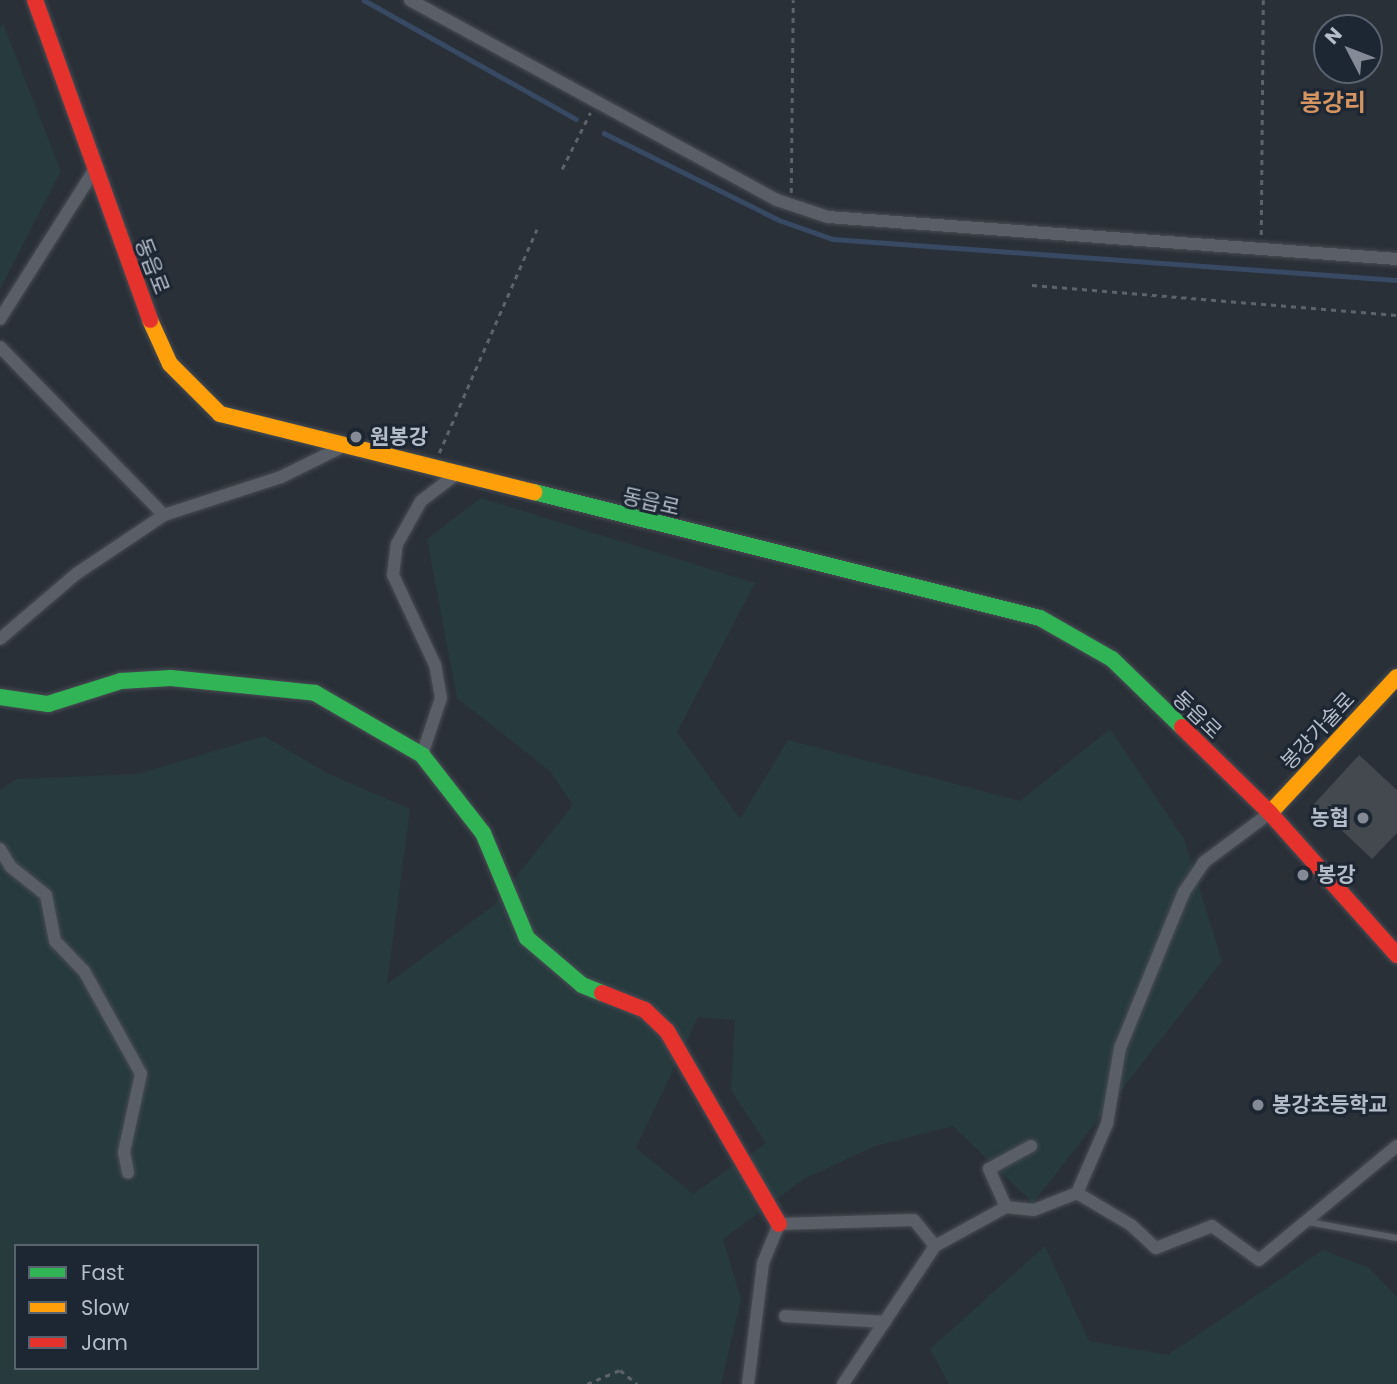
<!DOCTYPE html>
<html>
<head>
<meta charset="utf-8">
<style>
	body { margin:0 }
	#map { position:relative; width:1397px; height:1384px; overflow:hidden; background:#2a3038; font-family:Poppins,"Noto Sans KR",sans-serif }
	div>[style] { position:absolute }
	.green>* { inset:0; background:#273a3e }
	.stream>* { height:4.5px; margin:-2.25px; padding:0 2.25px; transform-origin:2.25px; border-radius:2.25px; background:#384963 }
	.building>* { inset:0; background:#444950 }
	.path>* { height:2.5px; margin-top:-1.25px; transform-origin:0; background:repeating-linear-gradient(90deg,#5d636a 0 5px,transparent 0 10px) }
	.roads { filter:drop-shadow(0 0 2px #484c53) drop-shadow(0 0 2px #484c53) }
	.lane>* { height:6px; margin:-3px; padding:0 3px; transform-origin:3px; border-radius:3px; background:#5a5e66 }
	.street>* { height:12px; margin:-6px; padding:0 6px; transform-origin:6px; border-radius:6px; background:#5a5e66 }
	.fast>* { height:16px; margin:-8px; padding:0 8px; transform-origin:8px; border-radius:8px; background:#30b455 }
	.slow>* { height:16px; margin:-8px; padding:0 8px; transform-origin:8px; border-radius:8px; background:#ff9f0a }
	.jam>* { height:16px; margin:-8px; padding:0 8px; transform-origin:8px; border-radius:8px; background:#e5322d }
	.dots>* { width:19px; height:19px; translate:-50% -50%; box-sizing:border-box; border:4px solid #1d2633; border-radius:50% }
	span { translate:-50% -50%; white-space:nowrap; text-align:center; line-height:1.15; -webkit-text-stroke:6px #1d2633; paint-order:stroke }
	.street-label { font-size:21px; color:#b4bcc9 }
	.poi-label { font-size:21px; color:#b4bcc9; font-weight:700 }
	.left { translate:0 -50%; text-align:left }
	.right { translate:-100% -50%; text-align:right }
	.quarter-label { font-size:24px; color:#d59563; font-weight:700 }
	.legend { position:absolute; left:14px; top:1244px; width:245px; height:126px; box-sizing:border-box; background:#1d2633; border:2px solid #59626f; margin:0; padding:9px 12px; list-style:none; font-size:21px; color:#b4bcc9 }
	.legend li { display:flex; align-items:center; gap:14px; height:35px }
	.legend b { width:35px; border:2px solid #59626f }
	.north { position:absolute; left:1313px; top:14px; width:70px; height:70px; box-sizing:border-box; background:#1d2633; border:2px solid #59626f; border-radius:50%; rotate:312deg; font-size:19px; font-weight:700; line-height:28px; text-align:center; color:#b4bcc9 }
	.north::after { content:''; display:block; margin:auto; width:24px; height:32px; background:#848b96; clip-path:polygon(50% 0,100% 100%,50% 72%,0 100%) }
</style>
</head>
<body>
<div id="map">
	<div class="green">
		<i style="clip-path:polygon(3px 24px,61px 171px,0 289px,0 27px)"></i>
		<i style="clip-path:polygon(evenodd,481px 498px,755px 583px,677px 732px,740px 819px,788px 740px,1020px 801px,1110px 729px,1184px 839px,1222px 961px,1033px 1203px,953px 1126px,875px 1146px,804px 1179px,723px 1239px,741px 1299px,721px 1384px,0 1384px,0 790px,17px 779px,138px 774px,264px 736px,327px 773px,410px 809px,387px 984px,493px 906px,573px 805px,550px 771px,457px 698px,427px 539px,481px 498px,698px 1017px,735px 1020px,731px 1090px,766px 1143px,693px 1194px,636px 1148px,698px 1017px,481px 498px,16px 1246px,257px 1246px,257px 1368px,16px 1368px,16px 1246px)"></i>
		<i style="clip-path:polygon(1045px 1246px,1089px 1341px,1168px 1355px,1323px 1250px,1369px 1268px,1397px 1297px,1397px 1384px,949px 1384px,930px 1349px)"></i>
	</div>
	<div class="stream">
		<i style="left:364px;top:0;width:243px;rotate:29.3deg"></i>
		<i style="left:604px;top:133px;width:195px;rotate:26.4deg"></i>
		<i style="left:779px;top:220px;width:57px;rotate:19.4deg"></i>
		<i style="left:833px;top:239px;width:565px;rotate:4.16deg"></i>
	</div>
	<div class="building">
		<i style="clip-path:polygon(1359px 755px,1397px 790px,1397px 833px,1372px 859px,1314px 804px)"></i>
	</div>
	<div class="path">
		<i style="left:562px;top:169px;width:63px;rotate:-63.4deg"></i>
		<i style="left:791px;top:193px;width:193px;rotate:-89.4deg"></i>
		<i style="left:1261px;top:235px;width:235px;rotate:-89.5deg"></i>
		<i style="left:1032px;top:285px;width:366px;rotate:4.7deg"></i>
		<i style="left:439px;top:453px;width:244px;rotate:-66.4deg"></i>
		<i style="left:587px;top:1384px;width:36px;rotate:-23deg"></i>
		<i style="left:620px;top:1370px;width:22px;rotate:39deg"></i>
	</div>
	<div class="roads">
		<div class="lane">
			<i style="left:1308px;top:1222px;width:90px;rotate:10.2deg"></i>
		</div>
		<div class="street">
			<i style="left:410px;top:0;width:418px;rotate:28.6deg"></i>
			<i style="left:777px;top:200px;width:54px;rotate:18.4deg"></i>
			<i style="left:828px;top:217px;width:571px;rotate:4.22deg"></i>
			<i style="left:0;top:319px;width:178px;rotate:-57.7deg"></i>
			<i style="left:0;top:347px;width:235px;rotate:45.7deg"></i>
			<i style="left:0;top:639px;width:100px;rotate:-40.5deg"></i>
			<i style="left:76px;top:574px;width:106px;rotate:-33.8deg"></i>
			<i style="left:164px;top:515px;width:123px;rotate:-18deg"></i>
			<i style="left:281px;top:477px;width:72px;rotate:-26.2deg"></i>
			<i style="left:422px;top:755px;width:60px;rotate:-71.6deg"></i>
			<i style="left:441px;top:698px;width:34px;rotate:-100deg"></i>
			<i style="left:435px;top:665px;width:99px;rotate:-115deg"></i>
			<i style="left:393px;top:575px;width:31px;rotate:-83deg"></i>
			<i style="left:397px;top:544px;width:49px;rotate:-60.8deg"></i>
			<i style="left:421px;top:501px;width:48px;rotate:-37.3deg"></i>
			<i style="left:0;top:849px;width:21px;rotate:59deg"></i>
			<i style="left:11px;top:867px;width:45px;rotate:38.7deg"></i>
			<i style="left:46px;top:895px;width:47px;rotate:78.9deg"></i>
			<i style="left:55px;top:941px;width:42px;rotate:46deg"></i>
			<i style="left:84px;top:971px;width:118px;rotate:61deg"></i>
			<i style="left:141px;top:1074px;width:80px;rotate:102.3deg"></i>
			<i style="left:124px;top:1152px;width:21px;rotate:79deg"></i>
			<i style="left:1077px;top:1193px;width:63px;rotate:30.7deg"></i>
			<i style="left:1131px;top:1225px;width:34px;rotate:43deg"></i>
			<i style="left:1156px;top:1248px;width:60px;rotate:-21.4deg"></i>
			<i style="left:1212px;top:1226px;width:58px;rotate:35.9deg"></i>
			<i style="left:1259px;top:1260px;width:179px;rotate:-39.6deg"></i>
			<i style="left:1006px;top:1207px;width:42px;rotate:-114.1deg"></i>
			<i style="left:989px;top:1169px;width:48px;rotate:-28.7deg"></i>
			<i style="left:785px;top:1316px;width:100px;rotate:3.4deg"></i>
			<i style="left:748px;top:1384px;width:122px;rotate:-82.9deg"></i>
			<i style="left:763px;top:1263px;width:42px;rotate:-67.7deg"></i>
			<i style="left:779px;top:1224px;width:135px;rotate:-1.7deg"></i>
			<i style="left:914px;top:1220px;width:33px;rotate:51deg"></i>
			<i style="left:843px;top:1384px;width:166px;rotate:-56.3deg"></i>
			<i style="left:935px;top:1246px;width:81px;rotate:-28.8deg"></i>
			<i style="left:1006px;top:1207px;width:28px;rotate:6deg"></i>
			<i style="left:1034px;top:1210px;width:46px;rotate:-21.6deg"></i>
			<i style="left:1077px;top:1193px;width:75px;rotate:-66.5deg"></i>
			<i style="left:1107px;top:1124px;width:77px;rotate:-80.3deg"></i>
			<i style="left:1120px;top:1048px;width:169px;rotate:-67.7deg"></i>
			<i style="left:1184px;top:892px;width:36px;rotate:-56deg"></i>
			<i style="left:1204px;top:862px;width:82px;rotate:-36.6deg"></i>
		</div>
		<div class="fast">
			<i style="left:534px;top:492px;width:521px;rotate:13.98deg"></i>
			<i style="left:1040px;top:618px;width:83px;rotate:29.7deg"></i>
			<i style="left:1112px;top:659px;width:98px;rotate:44.2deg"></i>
			<i style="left:0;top:697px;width:49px;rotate:8.3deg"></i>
			<i style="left:48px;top:704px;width:77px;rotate:-17.5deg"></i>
			<i style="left:121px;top:681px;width:50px;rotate:-3.4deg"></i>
			<i style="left:171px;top:678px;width:145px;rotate:5.9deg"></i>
			<i style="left:315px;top:693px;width:124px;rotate:30.1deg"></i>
			<i style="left:422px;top:755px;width:99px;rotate:52deg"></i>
			<i style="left:483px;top:833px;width:114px;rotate:67.3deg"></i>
			<i style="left:527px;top:938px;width:72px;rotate:40.5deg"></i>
			<i style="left:582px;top:985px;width:22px;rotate:22deg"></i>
		</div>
		<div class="slow">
			<i style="left:150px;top:320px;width:48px;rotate:65.6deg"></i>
			<i style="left:170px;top:364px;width:71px;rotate:45deg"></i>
			<i style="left:220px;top:414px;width:324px;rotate:14deg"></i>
			<i style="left:1270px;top:813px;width:186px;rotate:-47deg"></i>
		</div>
		<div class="jam">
			<i style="left:35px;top:0;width:340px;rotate:70.2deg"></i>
			<i style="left:1182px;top:727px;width:123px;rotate:44.3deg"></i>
			<i style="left:1270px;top:813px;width:191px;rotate:48.2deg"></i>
			<i style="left:602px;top:993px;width:46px;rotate:21.6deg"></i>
			<i style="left:645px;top:1010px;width:30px;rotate:44deg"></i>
			<i style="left:667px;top:1031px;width:223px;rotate:59.9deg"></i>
		</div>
	</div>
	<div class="dots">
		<i style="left:356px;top:437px;background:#848b96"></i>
		<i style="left:1363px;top:818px;background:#848b96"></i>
		<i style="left:1303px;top:875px;background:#848b96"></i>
		<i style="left:1258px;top:1105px;background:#848b96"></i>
	</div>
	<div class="street-label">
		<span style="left:152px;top:266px;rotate:69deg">동읍로</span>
		<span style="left:651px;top:502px;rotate:13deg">동읍로</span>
		<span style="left:1197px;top:715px;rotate:44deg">동읍로</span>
		<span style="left:1318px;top:731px;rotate:-47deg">봉강가술로</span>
	</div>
	<div class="poi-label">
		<span class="left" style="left:370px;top:437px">원봉강</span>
		<span class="right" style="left:1349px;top:818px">농협</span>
		<span class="left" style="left:1317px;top:875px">봉강</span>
		<span class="left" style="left:1272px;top:1105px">봉강초등학교</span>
	</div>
	<div class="quarter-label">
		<span style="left:1333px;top:103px">봉강리</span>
	</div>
	<ul class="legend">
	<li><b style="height:9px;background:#30b455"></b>Fast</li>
	<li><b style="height:9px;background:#ff9f0a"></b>Slow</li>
	<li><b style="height:9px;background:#e5322d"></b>Jam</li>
	</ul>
	<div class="north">N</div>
</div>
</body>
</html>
